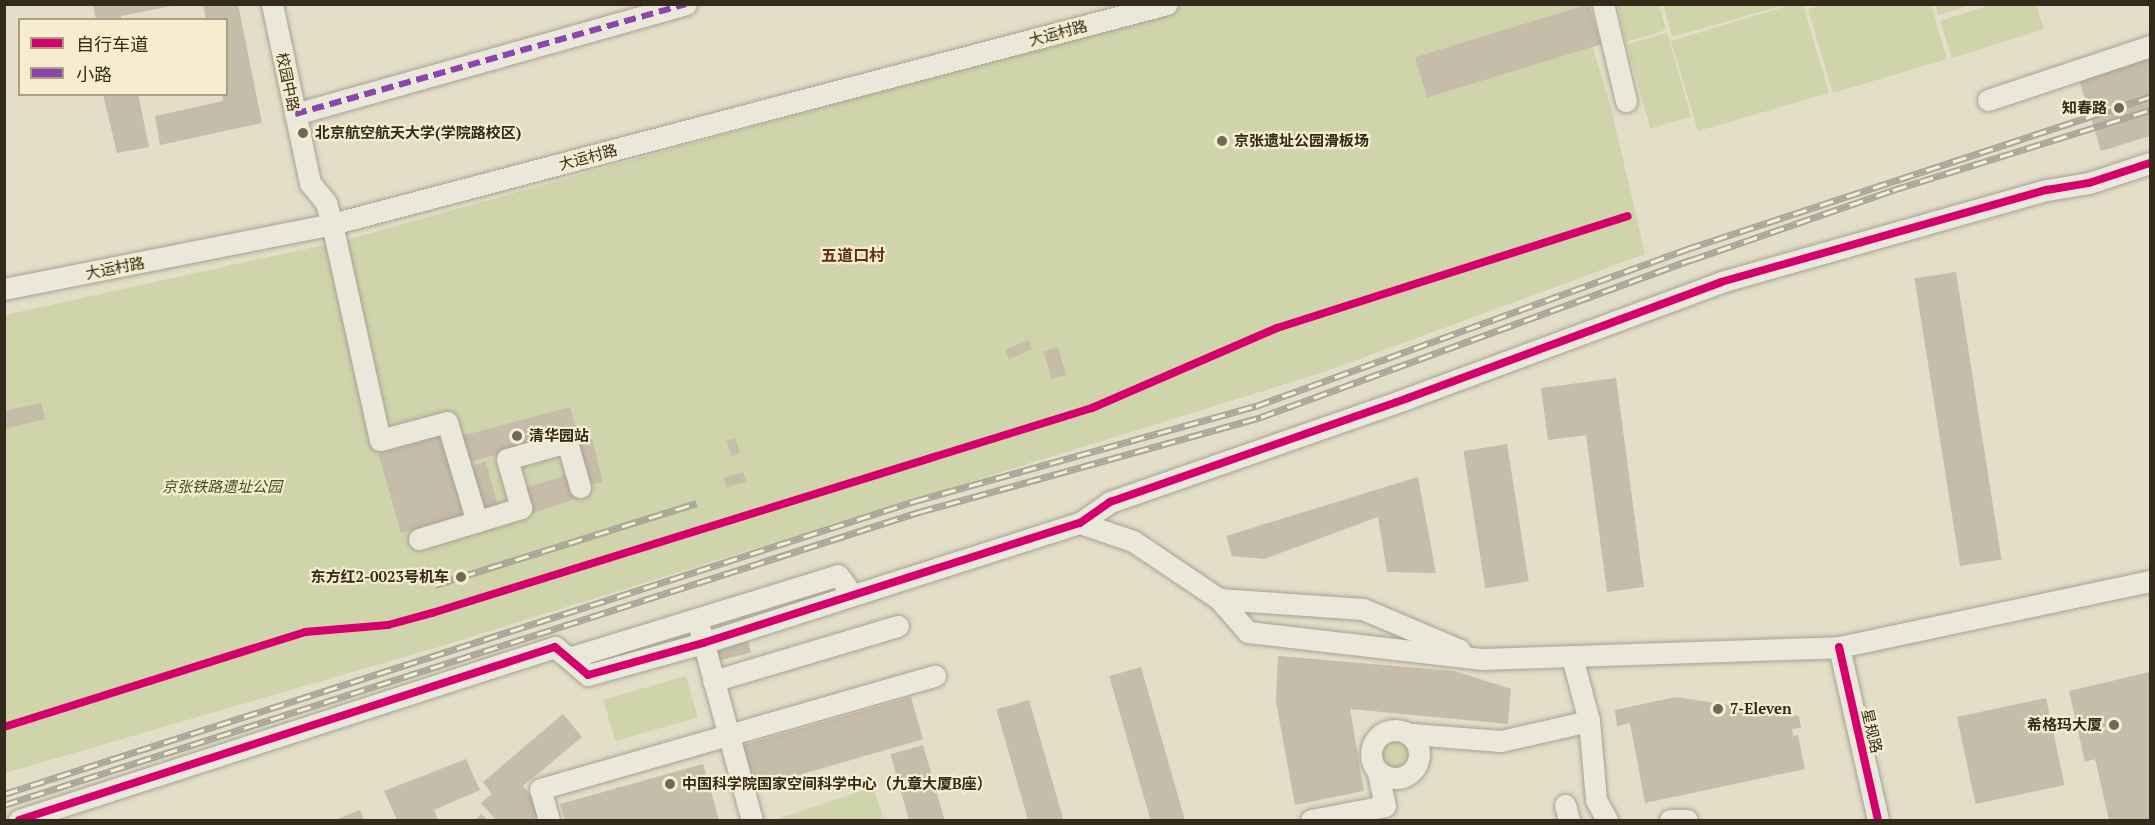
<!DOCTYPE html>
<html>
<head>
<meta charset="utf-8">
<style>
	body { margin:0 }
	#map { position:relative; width:2155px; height:825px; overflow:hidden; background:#e2dec8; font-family:"PT Serif","Noto Sans SC",serif }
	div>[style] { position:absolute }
	.green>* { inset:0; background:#cfd4aa; transform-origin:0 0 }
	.round { border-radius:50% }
	.building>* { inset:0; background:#c5bca9; transform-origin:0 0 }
	.roads { filter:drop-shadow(0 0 2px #a7a292) drop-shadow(0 0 2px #a7a292) }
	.minor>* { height:21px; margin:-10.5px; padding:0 10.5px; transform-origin:10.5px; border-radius:10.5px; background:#eae7db }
	.minor>.ring { margin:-10.5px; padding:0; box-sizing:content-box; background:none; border:21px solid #eae7db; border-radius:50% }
	.rail>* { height:7px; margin-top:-3.5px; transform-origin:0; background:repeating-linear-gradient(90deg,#f5edcd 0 14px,#a9a69b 0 28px); box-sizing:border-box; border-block:2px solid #a9a69b }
	.quiet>* { height:6px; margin-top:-3px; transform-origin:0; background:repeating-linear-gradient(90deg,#8e44ad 0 12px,transparent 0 18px) }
	.cycleway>* { height:8px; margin:-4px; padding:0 4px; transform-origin:4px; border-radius:4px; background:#d6006c }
	.dots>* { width:16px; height:16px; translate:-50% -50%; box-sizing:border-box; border:3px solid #f5edcd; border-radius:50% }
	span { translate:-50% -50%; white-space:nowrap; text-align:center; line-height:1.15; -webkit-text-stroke:4.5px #f5edcd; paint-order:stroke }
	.street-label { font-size:15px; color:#342a1b }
	.poi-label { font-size:15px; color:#342a1b; font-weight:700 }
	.right { translate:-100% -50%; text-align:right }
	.left { translate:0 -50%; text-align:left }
	.park-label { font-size:15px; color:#415122; font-style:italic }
	.neighbourhood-label { font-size:16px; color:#61301b; font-weight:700 }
	.frame { position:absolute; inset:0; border:6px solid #342a1b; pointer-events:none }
	.legend { position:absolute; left:18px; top:18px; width:210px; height:78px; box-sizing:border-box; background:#f5edcd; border:2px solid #a89f86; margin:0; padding:8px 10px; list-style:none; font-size:18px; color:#342a1b }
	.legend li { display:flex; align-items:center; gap:12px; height:30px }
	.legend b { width:30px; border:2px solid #a89f86 }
</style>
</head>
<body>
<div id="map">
	<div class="green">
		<i style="clip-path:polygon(1663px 4px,1784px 4px,1784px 5px,1672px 37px)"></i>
		<i style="clip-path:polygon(1794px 4px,1803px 5px,1829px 93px,1698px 131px,1671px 41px)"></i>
		<i style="clip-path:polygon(1935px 4px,1971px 4px,1971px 5px,1938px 15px)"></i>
		<i style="clip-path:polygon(1188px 5px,1580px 5px,1611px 108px,1645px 254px,1324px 372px,435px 648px,5px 773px,5px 315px,346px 240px)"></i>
		<i style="clip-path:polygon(1617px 5px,1659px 5px,1666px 30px,1626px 42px)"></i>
		<i style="clip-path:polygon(1823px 5px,1931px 5px,1947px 59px,1833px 93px,1808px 9px)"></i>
		<i style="clip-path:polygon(1991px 5px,2036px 5px,2044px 29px,1952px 58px,1940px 21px)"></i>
		<i style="left:1667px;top:33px;width:87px;height:42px;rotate:74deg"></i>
		<i style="left:686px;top:676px;width:43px;height:86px;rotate:74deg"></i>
		<i class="round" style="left:1382px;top:739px;width:30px;height:30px"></i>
		<i style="clip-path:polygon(873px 787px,884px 820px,778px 820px,777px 819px)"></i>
	</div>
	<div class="building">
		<i style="clip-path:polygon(93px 4px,171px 4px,171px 6px,121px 16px,121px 20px,96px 20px)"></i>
		<i style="clip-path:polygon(203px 4px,238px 4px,262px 123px,160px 145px,155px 116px,223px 101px,222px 94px,226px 94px,226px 20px,206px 20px)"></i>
		<i style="left:1589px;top:4px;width:42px;height:182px;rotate:73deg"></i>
		<i style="clip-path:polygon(2150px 57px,2150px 136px,2101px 151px,2079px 79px)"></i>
		<i style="clip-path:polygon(103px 94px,138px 94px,149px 147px,117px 153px)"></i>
		<i style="left:1956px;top:272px;width:291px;height:42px;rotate:81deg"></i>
		<i style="left:1028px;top:340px;width:10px;height:25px;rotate:66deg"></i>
		<i style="left:1058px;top:347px;width:29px;height:15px;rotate:74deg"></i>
		<i style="clip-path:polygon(1616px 378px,1644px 587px,1607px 592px,1586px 435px,1548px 440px,1541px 388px)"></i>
		<i style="clip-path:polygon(41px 403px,45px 419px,4px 429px,4px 411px)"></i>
		<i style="left:570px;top:407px;width:27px;height:118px;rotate:75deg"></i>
		<i style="left:441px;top:436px;width:82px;height:65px;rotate:74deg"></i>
		<i style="left:735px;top:438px;width:16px;height:9px;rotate:72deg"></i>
		<i style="left:592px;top:439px;width:44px;height:16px;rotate:76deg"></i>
		<i style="left:1507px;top:444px;width:139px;height:44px;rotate:81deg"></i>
		<i style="left:486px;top:462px;width:47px;height:23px;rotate:75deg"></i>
		<i style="left:743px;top:472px;width:10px;height:20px;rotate:73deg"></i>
		<i style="left:569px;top:474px;width:26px;height:46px;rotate:72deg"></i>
		<i style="clip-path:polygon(1418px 477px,1436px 573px,1387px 572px,1378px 517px,1264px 559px,1232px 556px,1226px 536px)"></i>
		<i style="left:748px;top:641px;width:12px;height:32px;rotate:76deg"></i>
		<i style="clip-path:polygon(1278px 656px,1454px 671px,1511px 689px,1508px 724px,1350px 709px,1364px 791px,1295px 805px,1276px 702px)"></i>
		<i style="left:1141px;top:667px;width:159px;height:33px;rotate:74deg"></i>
		<i style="clip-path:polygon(2150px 672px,2150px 820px,2109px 820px,2095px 759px,2085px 762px,2069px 691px)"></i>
		<i style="left:911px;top:697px;width:44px;height:175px;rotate:74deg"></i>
		<i style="clip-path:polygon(1676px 697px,1799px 716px,1801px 728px,1792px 729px,1793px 736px,1798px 735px,1805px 769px,1645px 803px,1630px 723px,1617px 726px,1615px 710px)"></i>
		<i style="left:2046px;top:698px;width:89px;height:91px;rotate:78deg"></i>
		<i style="left:1029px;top:700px;width:125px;height:34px;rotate:74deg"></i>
		<i style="clip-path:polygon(563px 714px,582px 737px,523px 786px,544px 811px,533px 820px,496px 820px,481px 803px,492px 794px,483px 782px)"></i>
		<i style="left:923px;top:745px;width:78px;height:34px;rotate:74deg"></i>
		<i style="clip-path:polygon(466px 759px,480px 790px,434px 810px,438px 820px,397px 820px,384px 791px)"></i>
		<i style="clip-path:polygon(703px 764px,719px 820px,565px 820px,560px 804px)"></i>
		<i style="clip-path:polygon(360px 810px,364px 820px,335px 820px)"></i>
		<i style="clip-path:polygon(481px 814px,488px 820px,475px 820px)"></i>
	</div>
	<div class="roads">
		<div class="minor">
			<i style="left:272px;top:4px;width:183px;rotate:78deg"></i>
			<i style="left:310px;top:183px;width:26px;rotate:51deg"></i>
			<i style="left:326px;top:203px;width:22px;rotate:74deg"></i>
			<i style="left:332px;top:224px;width:221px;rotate:77.5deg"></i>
			<i style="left:380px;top:440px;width:69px;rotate:-15deg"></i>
			<i style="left:447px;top:422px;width:104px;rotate:73.3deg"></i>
			<i style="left:1603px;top:4px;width:100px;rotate:76.7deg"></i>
			<i style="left:1988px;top:100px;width:171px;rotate:-18.4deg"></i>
			<i style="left:295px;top:114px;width:406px;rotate:-15.7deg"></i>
			<i style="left:4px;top:289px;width:334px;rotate:-11.2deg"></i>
			<i style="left:332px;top:224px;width:863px;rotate:-14.76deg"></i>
			<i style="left:1080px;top:523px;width:56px;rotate:18.8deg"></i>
			<i style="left:1133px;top:541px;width:104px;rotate:34deg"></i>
			<i style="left:1219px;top:599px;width:44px;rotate:48.7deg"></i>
			<i style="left:1248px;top:632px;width:236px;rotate:6.6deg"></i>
			<i style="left:1482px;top:659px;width:357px;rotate:-1.9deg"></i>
			<i style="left:1839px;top:647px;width:318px;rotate:-12deg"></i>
			<i style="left:419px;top:539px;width:107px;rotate:-16.9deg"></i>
			<i style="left:521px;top:508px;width:51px;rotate:-105.9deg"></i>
			<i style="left:507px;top:459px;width:62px;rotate:-15.8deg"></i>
			<i style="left:567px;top:442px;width:47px;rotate:73.9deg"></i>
			<i style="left:1219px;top:599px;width:144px;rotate:4deg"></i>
			<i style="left:1363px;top:609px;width:105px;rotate:22.9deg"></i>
			<i style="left:700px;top:630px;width:197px;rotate:74.7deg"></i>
			<i style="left:1839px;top:647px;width:177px;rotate:77.3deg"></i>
			<i style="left:572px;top:657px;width:278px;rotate:-17.1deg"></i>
			<i style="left:838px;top:575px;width:24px;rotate:54deg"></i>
			<i style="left:1572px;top:657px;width:66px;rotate:75.1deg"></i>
			<i style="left:1589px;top:721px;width:79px;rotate:84.9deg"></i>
			<i style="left:1596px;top:800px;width:23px;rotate:61deg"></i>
			<i style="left:713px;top:681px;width:193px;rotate:-16.6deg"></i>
			<i class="ring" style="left:1371px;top:730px;width:27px;height:27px"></i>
			<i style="left:1412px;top:734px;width:89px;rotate:4.5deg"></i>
			<i style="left:1501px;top:741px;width:90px;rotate:-12.8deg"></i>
			<i style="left:1565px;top:805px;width:16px;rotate:75deg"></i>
			<i style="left:19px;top:820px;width:563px;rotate:-17.89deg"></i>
			<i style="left:555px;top:647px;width:43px;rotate:40.3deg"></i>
			<i style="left:588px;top:675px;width:119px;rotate:-15.5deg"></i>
			<i style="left:703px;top:643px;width:396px;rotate:-17.7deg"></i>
			<i style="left:1080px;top:523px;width:37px;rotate:-35deg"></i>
			<i style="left:1110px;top:502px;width:316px;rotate:-19.2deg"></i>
			<i style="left:1408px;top:398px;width:334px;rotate:-20.3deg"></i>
			<i style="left:1721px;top:282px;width:339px;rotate:-15.8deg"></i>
			<i style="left:2047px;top:190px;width:43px;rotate:-9.5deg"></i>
			<i style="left:2089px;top:183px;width:64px;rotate:-18.2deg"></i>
			<i style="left:549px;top:820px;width:32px;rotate:-106deg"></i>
			<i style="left:540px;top:789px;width:411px;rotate:-16deg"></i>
			<i style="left:1311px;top:820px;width:75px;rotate:-10.7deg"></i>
			<i style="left:1385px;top:806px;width:34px;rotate:-102deg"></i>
			<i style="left:1670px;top:820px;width:17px"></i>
		</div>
	</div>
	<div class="rail">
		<i style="left:435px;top:585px;width:274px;rotate:-17.4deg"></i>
		<i style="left:4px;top:794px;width:957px;rotate:-17.83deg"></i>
		<i style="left:915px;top:501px;width:354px;rotate:-15.6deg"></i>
		<i style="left:1256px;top:406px;width:459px;rotate:-20deg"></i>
		<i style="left:1687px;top:249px;width:487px;rotate:-18.2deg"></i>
		<i style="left:4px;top:805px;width:961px;rotate:-17.76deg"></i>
		<i style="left:919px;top:512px;width:355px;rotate:-15.5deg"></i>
		<i style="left:1261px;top:417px;width:458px;rotate:-20.1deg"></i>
		<i style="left:1691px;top:260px;width:214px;rotate:-19.1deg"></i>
		<i style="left:1893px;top:190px;width:269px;rotate:-17.3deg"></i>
	</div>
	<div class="quiet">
		<i style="left:295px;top:114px;width:406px;rotate:-15.7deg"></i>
	</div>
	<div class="cycleway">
		<i style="left:1839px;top:647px;width:177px;rotate:77.3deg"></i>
		<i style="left:4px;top:727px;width:316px;rotate:-17.5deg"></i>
		<i style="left:305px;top:632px;width:83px;rotate:-4.8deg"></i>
		<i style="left:388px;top:625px;width:46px;rotate:-15.3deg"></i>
		<i style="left:432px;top:613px;width:691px;rotate:-17.26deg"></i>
		<i style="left:1092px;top:408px;width:202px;rotate:-23.4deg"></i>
		<i style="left:1277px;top:328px;width:368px;rotate:-17.7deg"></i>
		<i style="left:19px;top:820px;width:563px;rotate:-17.89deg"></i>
		<i style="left:555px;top:647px;width:43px;rotate:40.3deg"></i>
		<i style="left:588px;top:675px;width:119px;rotate:-15.5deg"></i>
		<i style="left:703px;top:643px;width:396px;rotate:-17.7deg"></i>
		<i style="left:1080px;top:523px;width:37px;rotate:-35deg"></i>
		<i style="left:1110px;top:502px;width:316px;rotate:-19.2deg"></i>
		<i style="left:1408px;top:398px;width:334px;rotate:-20.3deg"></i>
		<i style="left:1721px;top:282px;width:339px;rotate:-15.8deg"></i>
		<i style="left:2047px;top:190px;width:43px;rotate:-9.5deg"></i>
		<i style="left:2089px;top:183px;width:64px;rotate:-18.2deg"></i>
	</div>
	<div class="dots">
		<i style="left:2119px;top:108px;background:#716958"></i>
		<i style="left:303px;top:133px;background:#716958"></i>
		<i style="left:1222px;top:141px;background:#716958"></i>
		<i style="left:517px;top:436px;background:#716958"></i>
		<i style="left:461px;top:577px;background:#716958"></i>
		<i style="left:1718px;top:709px;background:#716958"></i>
		<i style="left:2114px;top:725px;background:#716958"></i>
		<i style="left:670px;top:784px;background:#716958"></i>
	</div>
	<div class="street-label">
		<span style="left:1058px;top:33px;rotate:-15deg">大运村路</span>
		<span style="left:288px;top:82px;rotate:78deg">校园中路</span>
		<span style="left:588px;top:157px;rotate:-15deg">大运村路</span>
		<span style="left:115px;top:268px;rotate:-11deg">大运村路</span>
		<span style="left:1872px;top:731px;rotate:77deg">星规路</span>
	</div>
	<div class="poi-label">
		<span class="right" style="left:2107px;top:108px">知春路</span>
		<span class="left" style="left:315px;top:133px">北京航空航天大学(学院路校区)</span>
		<span class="left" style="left:1234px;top:141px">京张遗址公园滑板场</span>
		<span class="left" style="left:529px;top:436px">清华园站</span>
		<span class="right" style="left:449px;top:577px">东方红2-0023号机车</span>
		<span class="left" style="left:1730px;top:709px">7-Eleven</span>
		<span class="right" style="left:2102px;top:725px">希格玛大厦</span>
		<span class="left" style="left:682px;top:784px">中国科学院国家空间科学中心（九章大厦B座）</span>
	</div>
	<div class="park-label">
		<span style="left:222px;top:487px">京张铁路遗址公园</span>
	</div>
	<div class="neighbourhood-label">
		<span style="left:853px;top:255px">五道口村</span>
	</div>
	<div class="frame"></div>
	<ul class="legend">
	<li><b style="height:8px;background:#d6006c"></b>自行车道</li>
	<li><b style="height:8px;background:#8e44ad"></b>小路</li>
	</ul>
</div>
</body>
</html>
